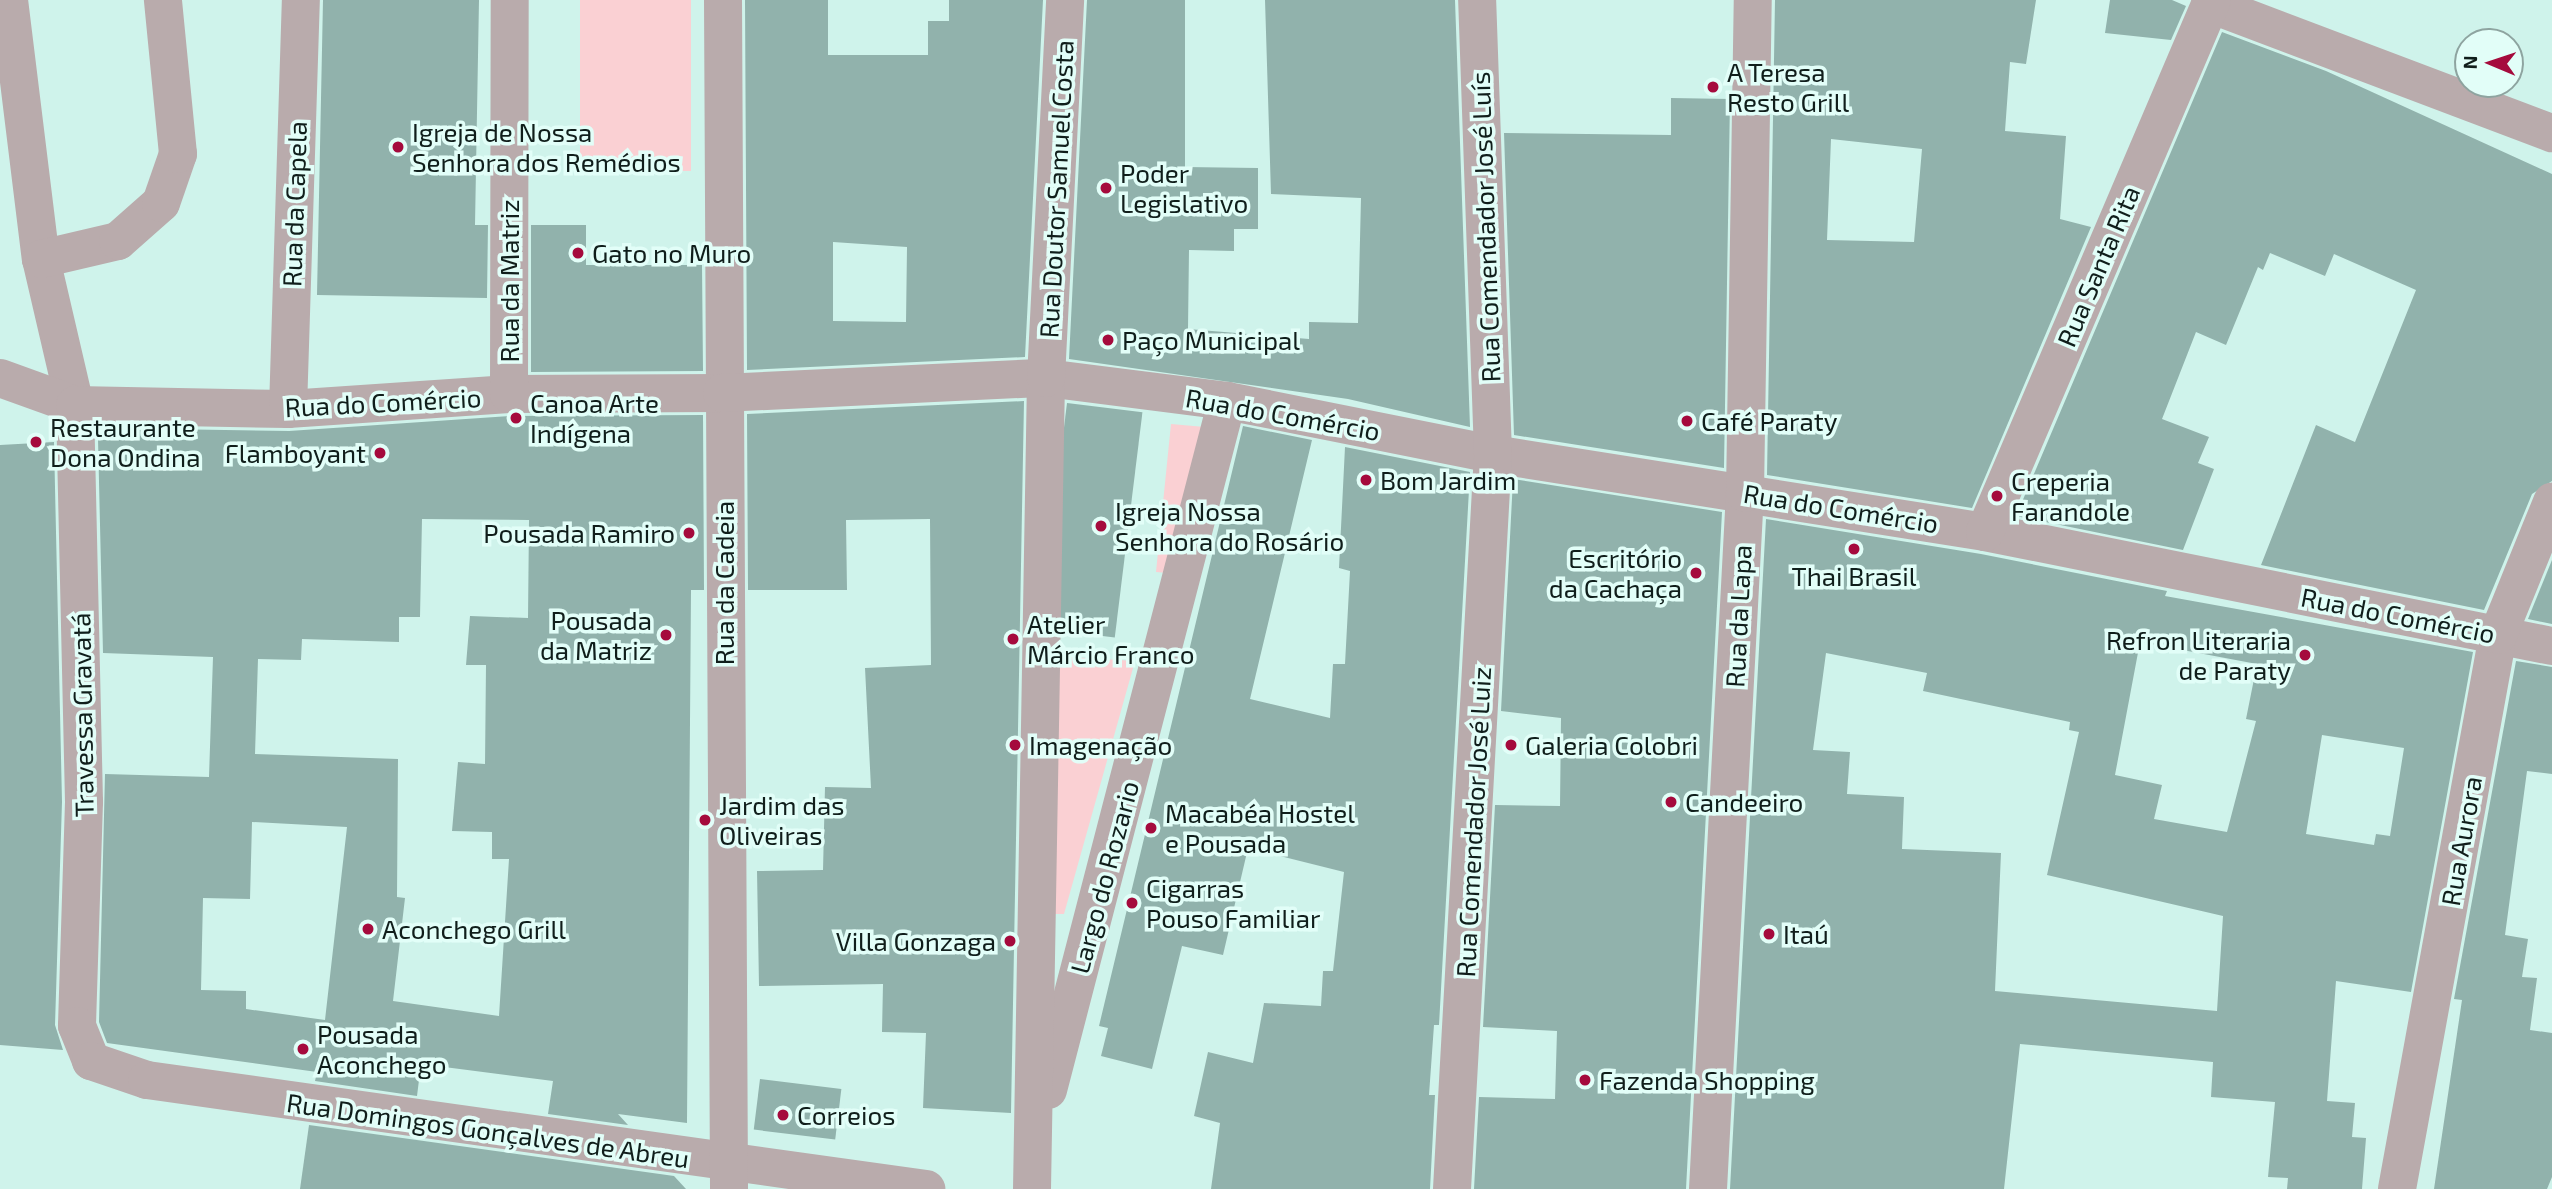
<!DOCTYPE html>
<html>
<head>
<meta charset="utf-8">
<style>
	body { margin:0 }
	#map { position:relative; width:2552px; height:1189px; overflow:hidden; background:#cff3eb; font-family:"Exo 2",sans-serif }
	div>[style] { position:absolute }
	.green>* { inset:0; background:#fad0d3; transform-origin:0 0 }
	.building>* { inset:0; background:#91b2ac; transform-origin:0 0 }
	.minor>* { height:38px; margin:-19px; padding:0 19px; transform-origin:19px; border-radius:19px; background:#b9abac }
	.dots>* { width:19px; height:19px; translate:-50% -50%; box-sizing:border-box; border:4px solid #e2fef8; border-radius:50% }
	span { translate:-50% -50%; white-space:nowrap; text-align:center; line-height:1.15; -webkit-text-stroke:7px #e2fef8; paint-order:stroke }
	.poi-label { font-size:26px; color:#101e1b }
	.left { translate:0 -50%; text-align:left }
	.right { translate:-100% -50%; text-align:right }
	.street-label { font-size:26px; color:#101e1b }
	.north { position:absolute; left:2454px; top:28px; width:70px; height:70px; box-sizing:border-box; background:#e2fef8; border:2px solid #8ea4a0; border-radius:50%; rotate:272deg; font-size:19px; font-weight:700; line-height:28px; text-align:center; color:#101e1b }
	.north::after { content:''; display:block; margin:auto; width:24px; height:32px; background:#a50b3d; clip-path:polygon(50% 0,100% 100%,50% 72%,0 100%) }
</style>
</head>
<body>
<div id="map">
	<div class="green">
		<i style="left:580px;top:0;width:111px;height:171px"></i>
		<i style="clip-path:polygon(1171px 424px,1205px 427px,1168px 573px,1156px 572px)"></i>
		<i style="clip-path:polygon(1055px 656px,1135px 661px,1064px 914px,1052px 914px)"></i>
	</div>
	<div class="building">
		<i style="clip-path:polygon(323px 0,479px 0,475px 225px,488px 225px,487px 298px,317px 295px)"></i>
		<i style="clip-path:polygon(evenodd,745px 0,828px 0,828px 55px,928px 55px,928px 21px,949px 21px,949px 0,1043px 0,1025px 357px,747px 370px,745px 0,833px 242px,907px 247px,906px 322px,833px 321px,833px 242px)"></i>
		<i style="clip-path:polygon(1087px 0,1185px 0,1185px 167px,1258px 168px,1258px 229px,1234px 229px,1234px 251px,1189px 250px,1188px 329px,1309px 339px,1309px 322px,1358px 323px,1361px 198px,1271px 194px,1265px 0,1455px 0,1470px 427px,1348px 399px,1069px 359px)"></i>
		<i style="clip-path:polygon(evenodd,1775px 0,2036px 0,2026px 64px,2010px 62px,2005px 131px,2066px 136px,2060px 219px,2091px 227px,1972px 508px,1767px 475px,1775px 0,1831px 139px,1922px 149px,1914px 242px,1827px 240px,1831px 139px)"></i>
		<i style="clip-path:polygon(2110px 0,2172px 0,2186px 6px,2171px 40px,2105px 33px)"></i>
		<i style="clip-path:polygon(2222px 32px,2326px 71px,2552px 174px,2552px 481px,2532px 494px,2484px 610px,2261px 565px,2316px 425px,2355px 442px,2416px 290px,2334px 254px,2325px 276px,2270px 253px,2263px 270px,2258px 267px,2226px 345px,2196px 332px,2162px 419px,2209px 437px,2198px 463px,2214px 469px,2183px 550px,2016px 516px)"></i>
		<i style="clip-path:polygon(1671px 98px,1730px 99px,1724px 468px,1514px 435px,1504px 133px,1671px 135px)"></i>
		<i style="clip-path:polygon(531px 225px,586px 225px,586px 265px,702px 265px,703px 371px,531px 372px)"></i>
		<i style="clip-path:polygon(1024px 401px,1011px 1113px,923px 1108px,926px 1033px,882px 1032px,883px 984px,759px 986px,757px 871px,823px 870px,825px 787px,871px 788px,865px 668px,931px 665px,930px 519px,846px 520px,847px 590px,748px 590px,747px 414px)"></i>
		<i style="left:1067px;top:403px;width:76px;height:227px;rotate:7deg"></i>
		<i style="clip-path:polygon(evenodd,703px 415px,704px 590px,691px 590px,687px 1123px,618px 1114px,628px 1125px,548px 1114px,553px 1081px,421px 1064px,417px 1096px,315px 1081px,317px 1072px,107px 1043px,99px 1022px,105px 774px,209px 777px,213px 657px,103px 653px,98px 439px,109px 439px,109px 431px,162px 429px,289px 431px,510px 416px,703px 415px,422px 519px,529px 520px,528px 618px,470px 616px,466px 665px,486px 665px,485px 764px,458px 762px,452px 831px,492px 832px,492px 859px,509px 859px,499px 1016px,393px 1001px,405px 898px,397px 897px,398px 759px,255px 754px,258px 659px,301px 660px,302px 639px,399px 642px,399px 617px,420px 617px,422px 519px,703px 415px,252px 822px,347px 827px,325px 1020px,246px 1009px,246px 991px,201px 990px,203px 898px,250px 899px,252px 822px)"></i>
		<i style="clip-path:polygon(1243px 426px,1312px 440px,1250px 699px,1330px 718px,1333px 664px,1345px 664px,1350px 571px,1339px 568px,1345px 447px,1470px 472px,1439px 1025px,1434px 1025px,1429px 1095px,1435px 1095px,1430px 1189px,1211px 1189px,1220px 1123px,1194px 1116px,1208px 1052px,1253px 1063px,1264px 1003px,1321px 1006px,1323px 971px,1333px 971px,1344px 872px,1248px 848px,1223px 955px,1182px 946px,1152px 1069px,1101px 1056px,1108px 1028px,1099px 1026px)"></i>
		<i style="clip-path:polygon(54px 442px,62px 802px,55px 1025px,63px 1050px,0 1045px,0 445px)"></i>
		<i style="clip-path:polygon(1513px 479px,1722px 512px,1686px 1189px,1474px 1189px,1479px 1097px,1555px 1099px,1557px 1031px,1483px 1027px,1495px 805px,1560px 806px,1561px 718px,1501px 711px)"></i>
		<i style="clip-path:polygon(evenodd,1766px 519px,1981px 554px,2167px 591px,2165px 596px,2473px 652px,2411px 992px,2336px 981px,2327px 1101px,2355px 1103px,2352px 1137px,2366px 1138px,2362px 1189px,2287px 1189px,2288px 1178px,2268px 1177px,2275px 1102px,2211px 1097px,2213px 1062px,2020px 1044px,2004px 1189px,1730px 1189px,1766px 519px,2140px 642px,2257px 664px,2246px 719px,2256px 721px,2227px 832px,2154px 819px,2162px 785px,2115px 775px,2140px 642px,1766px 519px,1826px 653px,1927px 673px,1923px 691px,2070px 722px,2069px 730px,2079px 732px,2047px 875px,2223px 916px,2217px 1011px,1995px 991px,2001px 853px,1902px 849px,1904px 797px,1847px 794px,1850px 752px,1813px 750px,1826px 653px,1766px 519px,2322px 735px,2404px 748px,2390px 836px,2376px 834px,2374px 845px,2306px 834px,2322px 735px)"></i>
		<i style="clip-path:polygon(2552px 560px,2552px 624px,2528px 619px)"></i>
		<i style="clip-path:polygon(2516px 661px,2552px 667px,2552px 774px,2527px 771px,2505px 935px,2528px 939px,2522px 977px,2537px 978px,2530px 1030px,2552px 1033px,2552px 1177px,2547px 1189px,2434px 1189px,2462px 1000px,2454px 999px)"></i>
		<i style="left:760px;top:1079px;width:82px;height:51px;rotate:7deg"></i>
		<i style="clip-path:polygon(309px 1125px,674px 1176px,686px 1189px,300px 1189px)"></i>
	</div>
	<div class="minor">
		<i style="left:9px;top:0;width:261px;rotate:83deg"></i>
		<i style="left:41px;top:259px;width:150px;rotate:76.9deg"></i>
		<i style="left:75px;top:405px;width:397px;rotate:88.7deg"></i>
		<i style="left:84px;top:802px;width:224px;rotate:91.8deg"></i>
		<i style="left:77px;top:1026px;width:38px;rotate:68deg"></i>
		<i style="left:91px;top:1061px;width:59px;rotate:18.7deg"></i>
		<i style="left:147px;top:1080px;width:787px;rotate:7.97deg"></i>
		<i style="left:723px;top:0;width:1189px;rotate:89.71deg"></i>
		<i style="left:2210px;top:4px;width:366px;rotate:20.7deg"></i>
		<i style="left:41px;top:259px;width:79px;rotate:-13.2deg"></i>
		<i style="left:118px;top:241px;width:57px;rotate:-41.5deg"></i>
		<i style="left:161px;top:203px;width:52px;rotate:-70.9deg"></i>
		<i style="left:178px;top:154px;width:155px;rotate:-95.6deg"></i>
		<i style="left:0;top:378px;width:80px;rotate:19.8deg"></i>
		<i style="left:75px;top:405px;width:213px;rotate:1.1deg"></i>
		<i style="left:288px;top:409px;width:222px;rotate:-3.9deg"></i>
		<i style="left:509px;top:394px;width:213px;rotate:-0.3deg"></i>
		<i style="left:722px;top:393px;width:324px;rotate:-2.7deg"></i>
		<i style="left:1046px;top:378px;width:182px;rotate:7.2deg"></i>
		<i style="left:1227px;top:401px;width:271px;rotate:11.3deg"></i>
		<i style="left:1493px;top:454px;width:498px;rotate:9deg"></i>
		<i style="left:1985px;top:532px;width:578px;rotate:11.37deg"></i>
		<i style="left:509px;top:394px;width:394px;rotate:-89.9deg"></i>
		<i style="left:288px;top:409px;width:409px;rotate:-88.2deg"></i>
		<i style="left:1985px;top:532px;width:578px;rotate:-66.89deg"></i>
		<i style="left:1048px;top:1090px;width:712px;rotate:-75.44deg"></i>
		<i style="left:1032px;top:1189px;width:811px;rotate:-89.01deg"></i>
		<i style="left:1046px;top:378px;width:378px;rotate:-87.1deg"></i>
		<i style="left:1452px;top:1189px;width:736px;rotate:-86.81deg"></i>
		<i style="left:1493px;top:454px;width:454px;rotate:-92deg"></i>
		<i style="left:1708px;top:1189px;width:697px;rotate:-86.96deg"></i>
		<i style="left:1745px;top:493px;width:493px;rotate:-89.1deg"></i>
		<i style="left:2397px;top:1189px;width:563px;rotate:-79.67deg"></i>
		<i style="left:2498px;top:635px;width:144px;rotate:-67.9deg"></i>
	</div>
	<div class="dots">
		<i style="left:1713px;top:87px;background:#a50b3d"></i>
		<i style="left:398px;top:147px;background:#a50b3d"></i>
		<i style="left:1106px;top:188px;background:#a50b3d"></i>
		<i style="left:578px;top:253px;background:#a50b3d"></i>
		<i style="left:1108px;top:340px;background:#a50b3d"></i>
		<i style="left:516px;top:418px;background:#a50b3d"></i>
		<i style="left:1687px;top:421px;background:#a50b3d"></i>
		<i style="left:36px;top:442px;background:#a50b3d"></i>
		<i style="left:380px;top:453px;background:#a50b3d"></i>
		<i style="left:1366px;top:480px;background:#a50b3d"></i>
		<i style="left:1997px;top:496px;background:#a50b3d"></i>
		<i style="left:1101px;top:526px;background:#a50b3d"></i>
		<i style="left:689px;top:533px;background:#a50b3d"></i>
		<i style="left:1854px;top:549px;background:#a50b3d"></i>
		<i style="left:1696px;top:573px;background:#a50b3d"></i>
		<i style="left:666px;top:635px;background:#a50b3d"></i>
		<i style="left:1013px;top:639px;background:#a50b3d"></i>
		<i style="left:2305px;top:655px;background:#a50b3d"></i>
		<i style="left:1015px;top:745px;background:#a50b3d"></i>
		<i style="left:1511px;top:745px;background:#a50b3d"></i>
		<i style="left:1671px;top:802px;background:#a50b3d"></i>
		<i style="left:705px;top:820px;background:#a50b3d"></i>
		<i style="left:1151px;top:828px;background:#a50b3d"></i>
		<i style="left:1132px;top:903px;background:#a50b3d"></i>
		<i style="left:368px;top:929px;background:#a50b3d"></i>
		<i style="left:1769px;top:934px;background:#a50b3d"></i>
		<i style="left:1010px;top:941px;background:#a50b3d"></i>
		<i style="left:303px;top:1049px;background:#a50b3d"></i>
		<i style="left:1585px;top:1080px;background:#a50b3d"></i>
		<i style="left:783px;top:1115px;background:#a50b3d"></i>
	</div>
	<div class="poi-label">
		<span class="left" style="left:1727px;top:87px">A Teresa<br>Resto Grill</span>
		<span class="left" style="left:412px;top:147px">Igreja de Nossa<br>Senhora dos Remédios</span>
		<span class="left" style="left:1120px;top:188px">Poder<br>Legislativo</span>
		<span class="left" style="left:592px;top:253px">Gato no Muro</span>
		<span class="left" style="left:1122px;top:340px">Paço Municipal</span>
		<span class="left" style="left:530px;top:418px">Canoa Arte<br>Indígena</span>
		<span class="left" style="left:1701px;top:421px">Café Paraty</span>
		<span class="left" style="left:50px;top:442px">Restaurante<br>Dona Ondina</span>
		<span class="right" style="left:366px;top:453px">Flamboyant</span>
		<span class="left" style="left:1380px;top:480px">Bom Jardim</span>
		<span class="left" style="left:2011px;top:496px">Creperia<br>Farandole</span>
		<span class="left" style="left:1115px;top:526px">Igreja Nossa<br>Senhora do Rosário</span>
		<span class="right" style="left:675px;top:533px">Pousada Ramiro</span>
		<span class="right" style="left:1682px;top:573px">Escritório<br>da Cachaça</span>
		<span style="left:1854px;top:576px">Thai Brasil</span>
		<span class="right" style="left:652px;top:635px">Pousada<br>da Matriz</span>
		<span class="left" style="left:1027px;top:639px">Atelier<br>Márcio Franco</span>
		<span class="right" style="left:2291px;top:655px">Refron Literaria<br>de Paraty</span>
		<span class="left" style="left:1029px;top:745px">Imagenação</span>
		<span class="left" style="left:1525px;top:745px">Galeria Colobri</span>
		<span class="left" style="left:1685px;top:802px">Candeeiro</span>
		<span class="left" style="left:719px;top:820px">Jardim das<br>Oliveiras</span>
		<span class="left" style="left:1165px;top:828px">Macabéa Hostel<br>e Pousada</span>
		<span class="left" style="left:1146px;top:903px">Cigarras<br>Pouso Familiar</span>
		<span class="left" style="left:382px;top:929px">Aconchego Grill</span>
		<span class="left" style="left:1783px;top:934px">Itaú</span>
		<span class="right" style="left:996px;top:941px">Villa Gonzaga</span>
		<span class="left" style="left:317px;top:1049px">Pousada<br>Aconchego</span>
		<span class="left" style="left:1599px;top:1080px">Fazenda Shopping</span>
		<span class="left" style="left:797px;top:1115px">Correios</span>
	</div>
	<div class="street-label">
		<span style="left:1056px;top:189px;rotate:-87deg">Rua Doutor Samuel Costa</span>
		<span style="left:294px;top:204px;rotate:-88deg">Rua da Capela</span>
		<span style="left:1485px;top:227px;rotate:-92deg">Rua Comendador José Luís</span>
		<span style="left:2098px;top:266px;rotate:-67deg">Rua Santa Rita</span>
		<span style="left:509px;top:281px;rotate:-90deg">Rua da Matriz</span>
		<span style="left:383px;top:402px;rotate:-3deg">Rua do Comércio</span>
		<span style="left:1283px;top:414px;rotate:10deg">Rua do Comércio</span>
		<span style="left:1841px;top:508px;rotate:9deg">Rua do Comércio</span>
		<span style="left:724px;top:583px;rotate:-90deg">Rua da Cadeia</span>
		<span style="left:2398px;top:615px;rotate:11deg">Rua do Comércio</span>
		<span style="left:1738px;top:616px;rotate:-87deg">Rua da Lapa</span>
		<span style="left:82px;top:715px;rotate:-91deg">Travessa Gravatá</span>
		<span style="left:1473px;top:822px;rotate:-87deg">Rua Comendador José Luiz</span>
		<span style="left:2461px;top:841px;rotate:-80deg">Rua Aurora</span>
		<span style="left:1104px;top:877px;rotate:-75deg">Largo do Rozario</span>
		<span style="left:488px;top:1130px;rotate:8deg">Rua Domingos Gonçalves de Abreu</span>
	</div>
	<div class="north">N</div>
</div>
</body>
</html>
